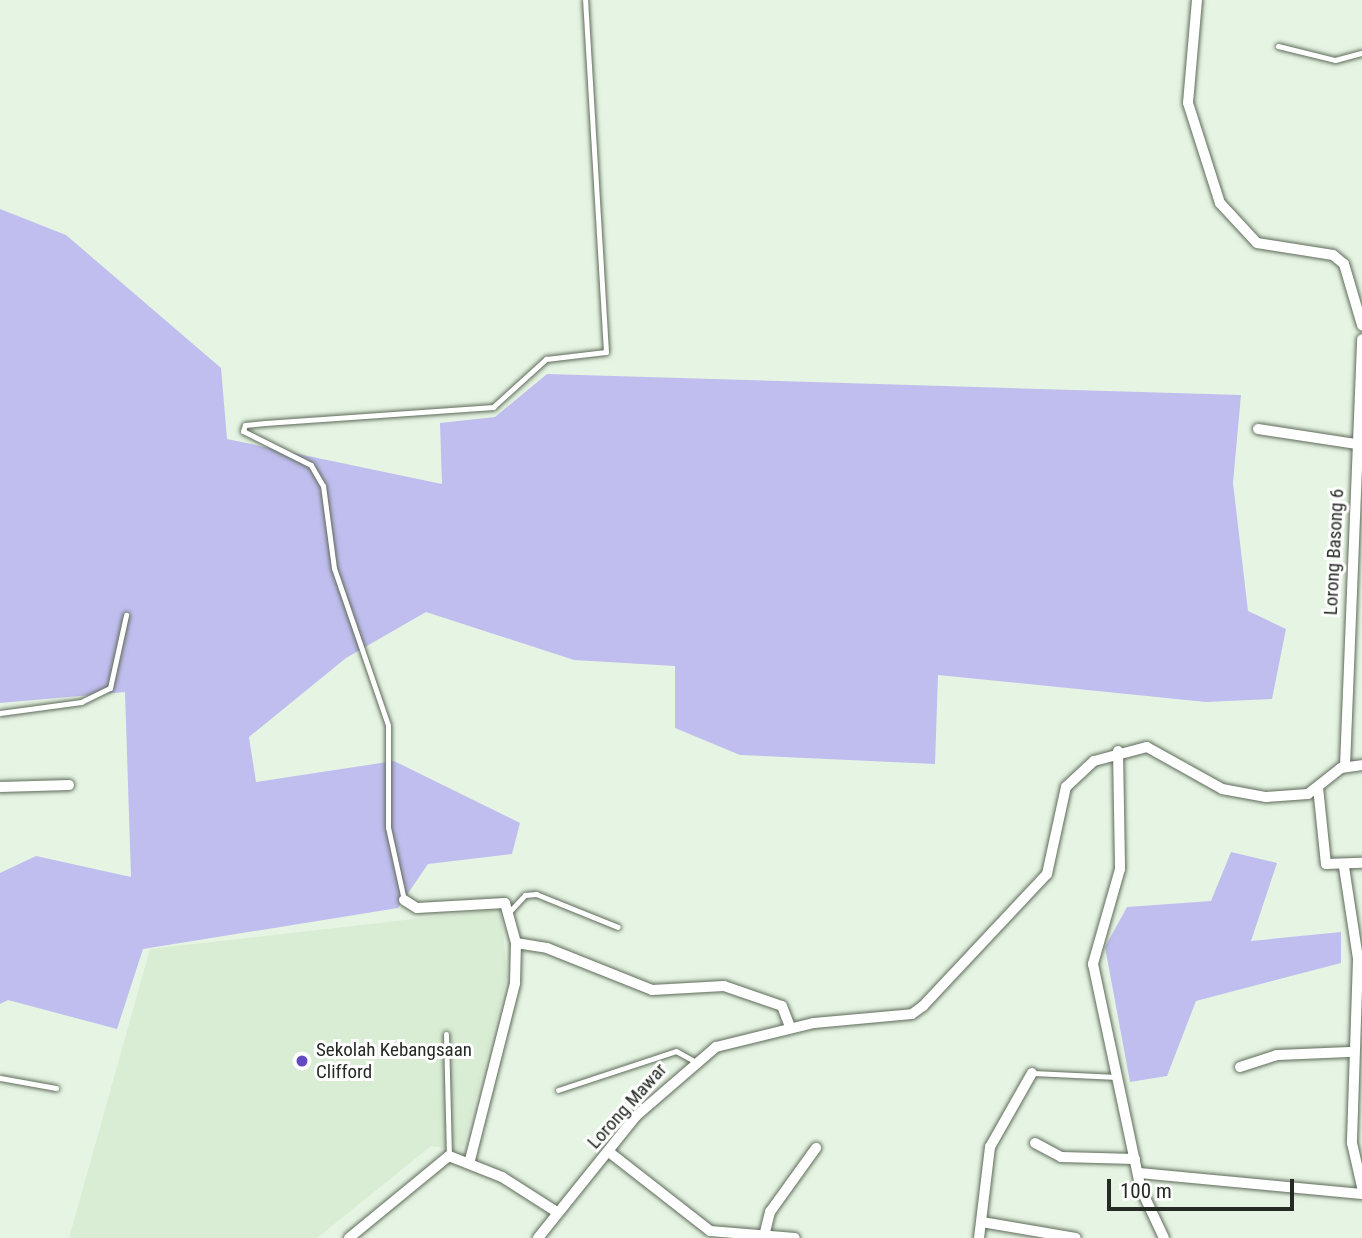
<!DOCTYPE html>
<html>
<head>
<meta charset="utf-8">
<style>
	body { margin:0 }
	#map { position:relative; width:1362px; height:1238px; overflow:hidden; background:#e6f5e3; font-family:"Roboto Condensed",sans-serif }
	div>[style] { position:absolute }
	.built>* { inset:0; background:#d9ecd4 }
	.green>* { inset:0; background:#c0beee }
	.roads { filter:drop-shadow(0 0 2px #5e6a5a) drop-shadow(0 0 2px #5e6a5a) }
	.lane>* { height:5px; margin:-2.5px; padding:0 2.5px; transform-origin:2.5px; border-radius:2.5px; background:#fff }
	.street>* { height:10px; margin:-5px; padding:0 5px; transform-origin:5px; border-radius:5px; background:#fff }
	.dots>* { width:19px; height:19px; translate:-50% -50%; box-sizing:border-box; border:4px solid #fff; border-radius:50% }
	span { translate:-50% -50%; white-space:nowrap; text-align:center; line-height:1.15; -webkit-text-stroke:6px #fff; paint-order:stroke }
	.street-label { font-size:19px; color:#252a24 }
	.poi-label { font-size:19px; color:#252a24 }
	.left { translate:0 -50%; text-align:left }
	.scale { position:absolute; left:1107px; top:1179px; width:187px; height:32px; box-sizing:border-box; border:4px solid #252a24; border-top:0; padding-left:9px; font-size:21px; line-height:24px; white-space:nowrap; color:#252a24; -webkit-text-stroke:5px #fff; paint-order:stroke }
</style>
</head>
<body>
<div id="map">
	<div class="built">
		<i style="clip-path:polygon(501px 909px,507px 977px,462px 1151px,431px 1146px,317px 1238px,69px 1238px,150px 949px)"></i>
	</div>
	<div class="green">
		<i style="clip-path:polygon(0 209px,66px 235px,221px 368px,227px 439px,442px 484px,440px 423px,495px 417px,547px 374px,1241px 395px,1233px 483px,1248px 611px,1286px 629px,1272px 699px,1206px 702px,938px 675px,935px 764px,740px 755px,675px 728px,675px 666px,574px 660px,426px 612px,346px 658px,249px 737px,256px 782px,394px 761px,520px 823px,512px 854px,428px 864px,398px 908px,143px 949px,117px 1029px,8px 1000px,0 1004px,0 873px,36px 856px,131px 877px,125px 692px,0 703px)"></i>
		<i style="clip-path:polygon(1231px 852px,1277px 863px,1251px 941px,1341px 932px,1341px 963px,1196px 1001px,1167px 1076px,1130px 1082px,1105px 947px,1127px 907px,1211px 901px)"></i>
	</div>
	<div class="roads">
		<div class="lane">
			<i style="left:1278px;top:46px;width:59px;rotate:13.8deg"></i>
			<i style="left:1335px;top:60px;width:28px;rotate:-15deg"></i>
			<i style="left:0;top:713px;width:82px;rotate:-7.7deg"></i>
			<i style="left:81px;top:702px;width:32px;rotate:-26deg"></i>
			<i style="left:110px;top:688px;width:75px;rotate:-77.6deg"></i>
			<i style="left:404px;top:900px;width:75px;rotate:-102.4deg"></i>
			<i style="left:388px;top:827px;width:102px;rotate:-90deg"></i>
			<i style="left:388px;top:725px;width:166px;rotate:-109deg"></i>
			<i style="left:334px;top:568px;width:83px;rotate:-97.6deg"></i>
			<i style="left:323px;top:486px;width:24px;rotate:-120deg"></i>
			<i style="left:311px;top:465px;width:76px;rotate:-153.4deg"></i>
			<i style="left:243px;top:431px;width:6px;rotate:-72deg"></i>
			<i style="left:245px;top:425px;width:20px;rotate:-6deg"></i>
			<i style="left:265px;top:423px;width:229px;rotate:-4deg"></i>
			<i style="left:493px;top:407px;width:72px;rotate:-42.2deg"></i>
			<i style="left:546px;top:359px;width:60px;rotate:-6.7deg"></i>
			<i style="left:606px;top:352px;width:353px;rotate:-93.4deg"></i>
			<i style="left:510px;top:911px;width:22px;rotate:-47deg"></i>
			<i style="left:525px;top:895px;width:11px;rotate:-5deg"></i>
			<i style="left:536px;top:894px;width:88px;rotate:21.9deg"></i>
			<i style="left:446px;top:1034px;width:122px;rotate:88.6deg"></i>
			<i style="left:1033px;top:1073px;width:84px;rotate:2.7deg"></i>
			<i style="left:0;top:1078px;width:57px;rotate:10.1deg"></i>
			<i style="left:558px;top:1090px;width:124px;rotate:-18.3deg"></i>
			<i style="left:676px;top:1051px;width:23px;rotate:29deg"></i>
		</div>
		<div class="street">
			<i style="left:1197px;top:0;width:103px;rotate:95deg"></i>
			<i style="left:1188px;top:103px;width:105px;rotate:72.3deg"></i>
			<i style="left:1220px;top:203px;width:54px;rotate:47.2deg"></i>
			<i style="left:1257px;top:243px;width:77px;rotate:9deg"></i>
			<i style="left:1333px;top:255px;width:14px;rotate:39deg"></i>
			<i style="left:1344px;top:264px;width:64px;rotate:73.6deg"></i>
			<i style="left:1258px;top:429px;width:105px;rotate:8.7deg"></i>
			<i style="left:1118px;top:751px;width:118px;rotate:89deg"></i>
			<i style="left:1120px;top:869px;width:99px;rotate:105.9deg"></i>
			<i style="left:1093px;top:964px;width:230px;rotate:78deg"></i>
			<i style="left:1141px;top:1189px;width:54px;rotate:64.9deg"></i>
			<i style="left:1345px;top:766px;width:427px;rotate:-87.7deg"></i>
			<i style="left:0;top:787px;width:69px;rotate:-1.7deg"></i>
			<i style="left:1318px;top:787px;width:77px;rotate:84.1deg"></i>
			<i style="left:1326px;top:864px;width:36px;rotate:-2deg"></i>
			<i style="left:1344px;top:867px;width:93px;rotate:81.3deg"></i>
			<i style="left:1358px;top:959px;width:184px;rotate:91.9deg"></i>
			<i style="left:1352px;top:1143px;width:45px;rotate:77.2deg"></i>
			<i style="left:404px;top:900px;width:15px;rotate:32deg"></i>
			<i style="left:417px;top:908px;width:88px;rotate:-3.3deg"></i>
			<i style="left:505px;top:903px;width:41px;rotate:74.6deg"></i>
			<i style="left:516px;top:943px;width:31px;rotate:9deg"></i>
			<i style="left:547px;top:948px;width:113px;rotate:21.8deg"></i>
			<i style="left:652px;top:990px;width:72px;rotate:-3.2deg"></i>
			<i style="left:724px;top:986px;width:61px;rotate:19deg"></i>
			<i style="left:782px;top:1006px;width:22px;rotate:69deg"></i>
			<i style="left:1240px;top:1067px;width:39px;rotate:-18deg"></i>
			<i style="left:1277px;top:1055px;width:73px;rotate:-2.4deg"></i>
			<i style="left:1035px;top:1143px;width:30px;rotate:28deg"></i>
			<i style="left:1061px;top:1157px;width:74px;rotate:1.5deg"></i>
			<i style="left:609px;top:1152px;width:128px;rotate:38deg"></i>
			<i style="left:710px;top:1231px;width:85px;rotate:4.7deg"></i>
			<i style="left:470px;top:1160px;width:183px;rotate:-75.7deg"></i>
			<i style="left:515px;top:983px;width:40px;rotate:-88.6deg"></i>
			<i style="left:1139px;top:1173px;width:224px;rotate:5.4deg"></i>
			<i style="left:982px;top:1222px;width:95px;rotate:9.7deg"></i>
			<i style="left:765px;top:1232px;width:21px;rotate:-76deg"></i>
			<i style="left:770px;top:1212px;width:79px;rotate:-54.3deg"></i>
			<i style="left:349px;top:1238px;width:129px;rotate:-39.4deg"></i>
			<i style="left:449px;top:1156px;width:57px;rotate:21.6deg"></i>
			<i style="left:502px;top:1177px;width:65px;rotate:32.5deg"></i>
			<i style="left:538px;top:1238px;width:156px;rotate:-51.2deg"></i>
			<i style="left:636px;top:1116px;width:106px;rotate:-40.8deg"></i>
			<i style="left:716px;top:1047px;width:101px;rotate:-13.8deg"></i>
			<i style="left:814px;top:1023px;width:98px;rotate:-5.2deg"></i>
			<i style="left:912px;top:1014px;width:14px;rotate:-36deg"></i>
			<i style="left:923px;top:1006px;width:181px;rotate:-46.8deg"></i>
			<i style="left:1047px;top:874px;width:89px;rotate:-77.7deg"></i>
			<i style="left:1066px;top:787px;width:38px;rotate:-43deg"></i>
			<i style="left:1094px;top:761px;width:55px;rotate:-14.8deg"></i>
			<i style="left:1147px;top:747px;width:86px;rotate:29.2deg"></i>
			<i style="left:1222px;top:789px;width:45px;rotate:10.3deg"></i>
			<i style="left:1266px;top:797px;width:42px;rotate:-4.1deg"></i>
			<i style="left:1308px;top:794px;width:42px;rotate:-38.2deg"></i>
			<i style="left:1341px;top:768px;width:21px;rotate:-8deg"></i>
			<i style="left:979px;top:1238px;width:92px;rotate:-83.1deg"></i>
			<i style="left:990px;top:1147px;width:85px;rotate:-60.4deg"></i>
		</div>
	</div>
	<div class="dots">
		<i style="left:302px;top:1061px;background:#614ac3"></i>
	</div>
	<div class="street-label">
		<span style="left:1334px;top:552px;rotate:-87deg">Lorong Basong 6</span>
		<span style="left:627px;top:1106px;rotate:-48deg">Lorong Mawar</span>
	</div>
	<div class="poi-label">
		<span class="left" style="left:316px;top:1061px">Sekolah Kebangsaan<br>Clifford</span>
	</div>
	<div class="scale">100 m</div>
</div>
</body>
</html>
